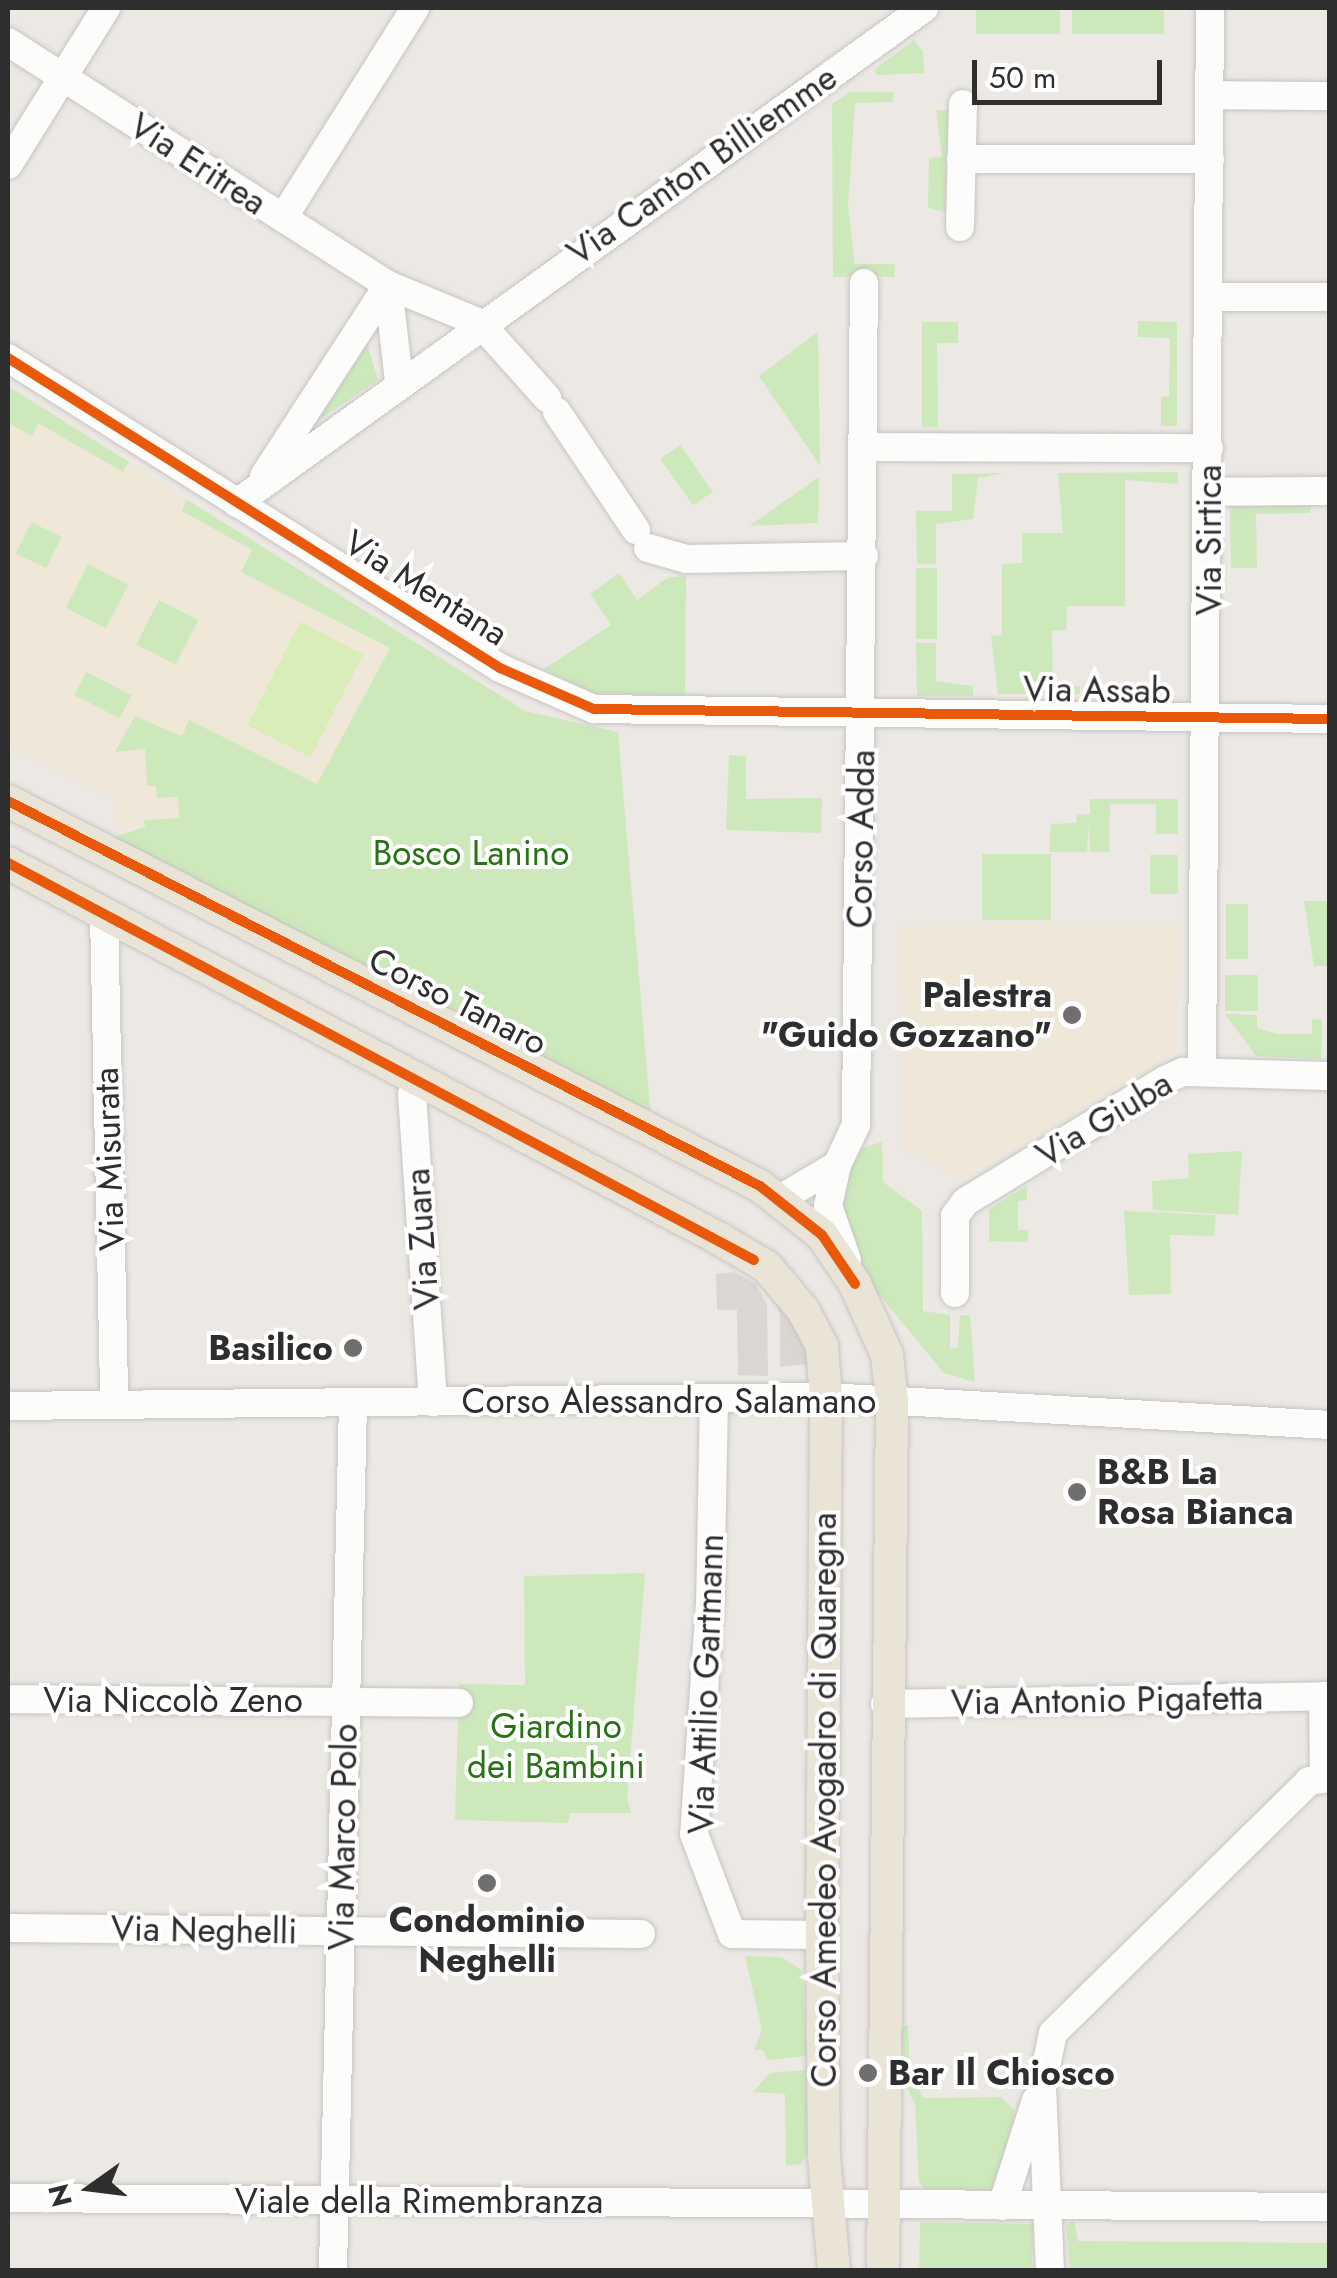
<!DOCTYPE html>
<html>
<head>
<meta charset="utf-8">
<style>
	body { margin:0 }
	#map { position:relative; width:1337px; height:2278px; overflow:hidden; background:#ece8e4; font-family:Jost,sans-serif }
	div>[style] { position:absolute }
	.education>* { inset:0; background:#efe7d8 }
	.green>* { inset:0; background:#cde9bb; transform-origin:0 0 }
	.pitch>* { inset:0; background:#d9edb9; transform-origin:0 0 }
	.plaza>* { inset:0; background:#dad6d2 }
	.roads { filter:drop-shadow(0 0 2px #c6c4c5) drop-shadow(0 0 2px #c6c4c5) }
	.minor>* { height:28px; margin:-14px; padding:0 14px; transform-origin:14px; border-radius:14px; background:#fcfcfb }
	.major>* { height:32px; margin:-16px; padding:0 16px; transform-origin:16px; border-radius:16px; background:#e9e4d5 }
	.cycleway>* { height:10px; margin:-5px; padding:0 5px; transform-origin:5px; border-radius:5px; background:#e8590c }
	.dots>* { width:28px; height:28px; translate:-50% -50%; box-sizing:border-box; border:5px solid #fff; border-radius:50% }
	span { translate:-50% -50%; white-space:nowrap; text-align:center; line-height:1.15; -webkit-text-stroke:8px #fff; paint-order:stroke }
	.street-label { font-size:35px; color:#2e2e2e }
	.park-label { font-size:35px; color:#287316 }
	.poi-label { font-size:35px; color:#2e2e2e; font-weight:700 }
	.right { translate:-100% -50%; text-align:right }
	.left { translate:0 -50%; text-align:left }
	.frame { position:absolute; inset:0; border:10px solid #2e2e2e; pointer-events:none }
	.north { position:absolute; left:40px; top:2138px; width:100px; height:100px; -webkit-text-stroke:8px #fff; paint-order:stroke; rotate:256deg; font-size:28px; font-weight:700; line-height:40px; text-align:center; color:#2e2e2e }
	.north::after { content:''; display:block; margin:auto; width:35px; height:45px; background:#2e2e2e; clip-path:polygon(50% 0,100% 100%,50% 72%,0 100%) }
	.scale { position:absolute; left:972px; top:60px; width:190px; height:45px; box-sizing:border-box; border:5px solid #2e2e2e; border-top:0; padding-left:12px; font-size:30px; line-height:35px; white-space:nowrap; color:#2e2e2e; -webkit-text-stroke:8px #fff; paint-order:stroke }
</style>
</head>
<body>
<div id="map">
	<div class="education">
		<i style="clip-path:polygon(8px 423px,32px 436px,38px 423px,122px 471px,129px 463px,186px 499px,182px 511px,252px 550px,242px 572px,390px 648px,317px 785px,190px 721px,183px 736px,115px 751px,146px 749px,156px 786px,178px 797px,179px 819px,117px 828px,115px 793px,102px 794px,8px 747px)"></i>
		<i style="clip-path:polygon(1181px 923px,1176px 1053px,963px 1180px,903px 1148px,899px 925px)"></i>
	</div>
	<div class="green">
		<i style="left:976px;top:8px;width:84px;height:26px"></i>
		<i style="left:1072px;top:8px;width:92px;height:26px"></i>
		<i style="clip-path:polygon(914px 40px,923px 52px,924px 73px,876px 75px,875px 69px)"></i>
		<i style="clip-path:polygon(850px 92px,893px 92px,893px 102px,855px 103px,848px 207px,855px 264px,895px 264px,894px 277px,833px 277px,832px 104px)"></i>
		<i style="clip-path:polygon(936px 110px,948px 110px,945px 212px,928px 208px,929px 158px,942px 157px)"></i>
		<i style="clip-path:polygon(1138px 321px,1177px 322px,1177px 426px,1161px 426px,1161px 397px,1169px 396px,1170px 338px,1138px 337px)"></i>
		<i style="clip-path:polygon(922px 322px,958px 322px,958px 343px,937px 343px,938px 427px,922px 427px)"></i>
		<i style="clip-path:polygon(818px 332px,820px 466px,759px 376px)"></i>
		<i style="clip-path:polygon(364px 334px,378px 380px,295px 436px)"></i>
		<i style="clip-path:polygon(8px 386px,129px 462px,123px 472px,38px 423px,32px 436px,8px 423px)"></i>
		<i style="left:680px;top:445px;width:57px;height:24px;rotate:55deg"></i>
		<i style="clip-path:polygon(1178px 472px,1178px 484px,1125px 480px,1125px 606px,1067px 606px,1066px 630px,1052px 631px,1053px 685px,1080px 686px,1080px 694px,998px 694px,991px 636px,1002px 635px,1002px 564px,1022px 563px,1022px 533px,1063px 533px,1058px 473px)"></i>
		<i style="clip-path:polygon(1005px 473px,978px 478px,973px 519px,936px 524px,936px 564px,917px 564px,916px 511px,952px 511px,952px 474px)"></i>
		<i style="clip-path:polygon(819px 477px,818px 523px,749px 526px)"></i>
		<i style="clip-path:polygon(186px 499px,525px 711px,618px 732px,651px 1118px,114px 837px,145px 827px,144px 820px,179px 818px,178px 797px,157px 798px,156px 786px,147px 786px,145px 749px,115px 752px,135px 716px,182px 736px,189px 720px,317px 784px,390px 648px,241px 572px,252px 550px,182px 511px)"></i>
		<i style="clip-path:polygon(1311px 505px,1310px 513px,1256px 514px,1257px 568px,1231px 568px,1230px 506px)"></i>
		<i style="left:31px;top:522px;width:34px;height:35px;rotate:26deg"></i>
		<i style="left:88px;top:564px;width:45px;height:49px;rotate:27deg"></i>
		<i style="left:916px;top:568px;width:21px;height:71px"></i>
		<i style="clip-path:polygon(619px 573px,637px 600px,667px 578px,686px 576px,685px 695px,592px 693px,544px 669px,611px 625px,590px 594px)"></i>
		<i style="left:159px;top:600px;width:44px;height:50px;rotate:27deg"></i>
		<i style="clip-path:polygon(916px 643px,936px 643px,936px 681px,973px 686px,973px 696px,917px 696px)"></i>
		<i style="left:86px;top:672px;width:51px;height:26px;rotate:27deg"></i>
		<i style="clip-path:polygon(729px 755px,746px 756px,746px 799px,822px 798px,821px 833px,726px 830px)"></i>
		<i style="clip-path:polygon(1090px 799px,1178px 799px,1178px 834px,1156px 834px,1156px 804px,1110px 804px,1109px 852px,1090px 852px,1089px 821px,1087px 852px,1049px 852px,1051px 824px,1076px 823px,1077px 815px,1090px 814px)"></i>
		<i style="left:982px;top:854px;width:69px;height:66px"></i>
		<i style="left:1178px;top:855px;width:39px;height:28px;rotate:90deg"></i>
		<i style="clip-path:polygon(1304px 901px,1329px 901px,1329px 966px,1314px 966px)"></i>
		<i style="left:1226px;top:904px;width:22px;height:55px"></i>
		<i style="left:1225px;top:975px;width:33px;height:36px"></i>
		<i style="clip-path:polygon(1225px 1014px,1257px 1015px,1257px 1028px,1277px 1034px,1312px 1034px,1312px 1019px,1322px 1020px,1321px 1059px,1256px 1056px)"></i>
		<i style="clip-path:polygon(882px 1142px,883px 1182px,922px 1211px,923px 1311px,950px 1315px,950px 1349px,958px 1348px,960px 1315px,970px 1315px,975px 1382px,944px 1373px,861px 1273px,843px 1237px,841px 1185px,859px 1149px)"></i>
		<i style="clip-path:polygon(1242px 1151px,1238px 1215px,1153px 1210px,1152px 1181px,1189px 1178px,1188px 1154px)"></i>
		<i style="clip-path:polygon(1027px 1186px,1027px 1200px,1018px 1201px,1018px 1230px,1028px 1230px,1028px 1242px,989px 1241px,989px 1209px)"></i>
		<i style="clip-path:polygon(1124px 1211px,1216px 1215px,1214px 1236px,1170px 1235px,1171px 1294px,1129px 1295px)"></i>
		<i style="clip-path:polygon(645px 1573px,627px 1798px,631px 1813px,570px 1813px,568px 1823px,455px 1820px,459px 1684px,525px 1685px,524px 1576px)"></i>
		<i style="clip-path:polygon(745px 1956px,781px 1957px,802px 1970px,807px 2056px,767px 2060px,763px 2050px,754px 2050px,762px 2030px)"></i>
		<i style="clip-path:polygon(908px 2025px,910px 2076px,924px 2098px,1000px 2097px,1015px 2110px,998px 2184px,991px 2190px,926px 2191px,919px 2182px,915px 2104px,904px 2082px,902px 2026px)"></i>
		<i style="clip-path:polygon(807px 2070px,807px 2154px,801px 2164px,786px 2166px,785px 2094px,753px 2092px,770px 2073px)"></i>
		<i style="clip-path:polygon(1074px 2221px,1078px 2241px,1327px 2243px,1329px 2222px,1329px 2270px,1070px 2270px,1066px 2225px)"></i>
		<i style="left:920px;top:2222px;width:113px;height:48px;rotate:1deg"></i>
	</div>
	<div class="pitch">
		<i style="left:300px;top:622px;width:71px;height:116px;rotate:27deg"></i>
	</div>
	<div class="plaza">
		<i style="clip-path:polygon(734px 1272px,756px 1284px,767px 1305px,768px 1376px,738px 1375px,737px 1310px,717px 1310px,716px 1274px)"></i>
		<i style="clip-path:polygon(768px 1284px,807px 1335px,808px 1364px,780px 1367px,780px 1314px)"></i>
	</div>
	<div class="roads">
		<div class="minor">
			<i style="left:8px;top:42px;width:451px;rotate:32.6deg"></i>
			<i style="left:388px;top:285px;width:100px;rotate:22.4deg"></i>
			<i style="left:480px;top:323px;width:101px;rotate:48.2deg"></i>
			<i style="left:1211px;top:95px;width:119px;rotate:0.5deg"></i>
			<i style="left:961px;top:159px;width:249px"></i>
			<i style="left:8px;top:165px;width:185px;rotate:-58deg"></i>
			<i style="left:283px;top:218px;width:248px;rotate:-57.8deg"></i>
			<i style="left:960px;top:227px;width:123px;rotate:-88.6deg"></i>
			<i style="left:388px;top:285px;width:98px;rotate:83.5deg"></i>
			<i style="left:1209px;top:297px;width:121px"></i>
			<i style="left:8px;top:358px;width:582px;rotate:32.21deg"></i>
			<i style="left:500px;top:668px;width:103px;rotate:23.6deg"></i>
			<i style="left:594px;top:709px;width:736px;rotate:0.78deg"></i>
			<i style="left:557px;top:412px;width:142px;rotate:56.2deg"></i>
			<i style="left:862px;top:447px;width:347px;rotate:0.2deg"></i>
			<i style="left:264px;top:476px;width:228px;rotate:-57deg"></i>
			<i style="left:1209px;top:492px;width:121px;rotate:-0.5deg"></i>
			<i style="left:237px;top:503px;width:847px;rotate:-35.77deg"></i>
			<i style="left:648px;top:548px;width:40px;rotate:16deg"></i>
			<i style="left:686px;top:559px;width:178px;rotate:-1deg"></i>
			<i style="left:104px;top:913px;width:492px;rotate:88.8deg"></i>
			<i style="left:1202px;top:1072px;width:1064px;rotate:-89.57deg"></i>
			<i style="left:417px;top:1078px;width:17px;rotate:107deg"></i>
			<i style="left:412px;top:1094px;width:309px;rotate:86.1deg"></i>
			<i style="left:837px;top:1165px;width:42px;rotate:102.4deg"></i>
			<i style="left:828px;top:1206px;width:57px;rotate:70.6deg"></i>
			<i style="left:780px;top:1199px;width:66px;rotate:-30.8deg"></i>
			<i style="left:837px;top:1165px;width:44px;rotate:-64.6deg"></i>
			<i style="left:856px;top:1125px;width:842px;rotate:-89.46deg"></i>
			<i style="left:955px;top:1293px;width:77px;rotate:-90deg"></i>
			<i style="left:955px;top:1216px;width:17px;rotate:-54deg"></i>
			<i style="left:965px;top:1202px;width:234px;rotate:-31.4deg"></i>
			<i style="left:1165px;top:1080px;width:20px;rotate:-24deg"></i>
			<i style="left:1183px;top:1072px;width:147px;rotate:1.6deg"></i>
			<i style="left:714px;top:1399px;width:203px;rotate:91.1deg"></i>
			<i style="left:710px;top:1602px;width:233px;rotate:93.9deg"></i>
			<i style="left:694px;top:1834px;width:107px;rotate:69.2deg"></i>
			<i style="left:732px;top:1934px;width:90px;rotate:0.6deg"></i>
			<i style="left:8px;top:1406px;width:818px;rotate:-0.63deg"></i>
			<i style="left:826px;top:1397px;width:505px;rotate:3.18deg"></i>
			<i style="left:1323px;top:1696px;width:82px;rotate:89.3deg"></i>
			<i style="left:8px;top:1699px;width:451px;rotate:0.5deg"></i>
			<i style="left:885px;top:1704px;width:445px;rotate:-1deg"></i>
			<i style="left:8px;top:1928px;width:633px;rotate:0.54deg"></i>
			<i style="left:8px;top:2198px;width:1322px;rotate:0.39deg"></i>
			<i style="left:1002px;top:2206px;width:111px;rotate:-72.2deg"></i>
			<i style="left:333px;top:2270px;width:867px;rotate:-88.68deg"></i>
			<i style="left:1050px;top:2270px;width:185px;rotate:-92.5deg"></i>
			<i style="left:1042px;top:2085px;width:53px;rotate:-78.1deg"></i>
			<i style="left:1053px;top:2033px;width:359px;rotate:-44.5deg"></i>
			<i style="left:1309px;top:1781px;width:21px;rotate:-8deg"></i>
		</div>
		<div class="major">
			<i style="left:8px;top:801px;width:845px;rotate:27.11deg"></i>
			<i style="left:760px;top:1186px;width:79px;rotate:38.3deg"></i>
			<i style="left:822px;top:1235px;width:59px;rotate:56deg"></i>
			<i style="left:855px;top:1284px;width:78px;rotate:65.7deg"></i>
			<i style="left:887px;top:1355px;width:46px;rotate:83.8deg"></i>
			<i style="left:892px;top:1401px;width:869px;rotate:90.59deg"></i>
			<i style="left:8px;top:863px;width:803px;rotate:27.84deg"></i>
			<i style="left:718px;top:1238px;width:57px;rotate:30.6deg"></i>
			<i style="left:767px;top:1267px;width:56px;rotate:50.1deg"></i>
			<i style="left:803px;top:1310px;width:41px;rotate:62.2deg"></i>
			<i style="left:822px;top:1346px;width:51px;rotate:85.5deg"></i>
			<i style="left:826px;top:1397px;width:538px;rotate:90.43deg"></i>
			<i style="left:822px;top:1935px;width:221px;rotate:89.5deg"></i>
			<i style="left:824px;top:2156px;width:114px;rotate:85deg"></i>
		</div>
	</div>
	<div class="cycleway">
		<i style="left:8px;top:358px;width:582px;rotate:32.21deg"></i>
		<i style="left:500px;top:668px;width:103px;rotate:23.6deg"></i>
		<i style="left:594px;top:709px;width:736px;rotate:0.78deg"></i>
		<i style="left:8px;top:801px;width:845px;rotate:27.11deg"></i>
		<i style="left:760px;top:1186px;width:79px;rotate:38.3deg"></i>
		<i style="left:822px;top:1235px;width:59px;rotate:56deg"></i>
		<i style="left:8px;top:863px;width:845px;rotate:28.02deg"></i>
	</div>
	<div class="dots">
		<i style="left:1072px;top:1015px;background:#706f6e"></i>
		<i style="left:353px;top:1348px;background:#706f6e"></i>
		<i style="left:1077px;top:1492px;background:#706f6e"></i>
		<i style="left:487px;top:1883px;background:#706f6e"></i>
		<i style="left:868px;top:2073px;background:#706f6e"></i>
	</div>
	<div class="street-label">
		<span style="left:198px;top:164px;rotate:33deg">Via Eritrea</span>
		<span style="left:702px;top:165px;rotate:-35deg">Via Canton Billiemme</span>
		<span style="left:1209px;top:540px;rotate:-90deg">Via Sirtica</span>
		<span style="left:426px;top:588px;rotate:32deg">Via Mentana</span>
		<span style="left:1097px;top:690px;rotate:1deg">Via Assab</span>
		<span style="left:861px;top:839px;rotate:-89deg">Corso Adda</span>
		<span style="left:458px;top:1001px;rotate:27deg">Corso Tanaro</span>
		<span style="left:1104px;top:1119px;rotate:-31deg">Via Giuba</span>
		<span style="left:109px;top:1159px;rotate:-92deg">Via Misurata</span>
		<span style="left:422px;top:1239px;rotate:-94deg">Via Zuara</span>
		<span style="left:669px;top:1401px">Corso Alessandro Salamano</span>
		<span style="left:706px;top:1684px;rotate:-88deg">Via Attilio Gartmann</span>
		<span style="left:173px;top:1700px">Via Niccolò Zeno</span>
		<span style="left:1107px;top:1700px;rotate:-1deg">Via Antonio Pigafetta</span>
		<span style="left:824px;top:1800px;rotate:-90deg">Corso Amedeo Avogadro di Quaregna</span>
		<span style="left:343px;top:1837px;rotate:-89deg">Via Marco Polo</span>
		<span style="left:204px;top:1930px;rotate:1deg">Via Neghelli</span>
		<span style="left:419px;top:2201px">Viale della Rimembranza</span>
	</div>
	<div class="park-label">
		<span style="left:471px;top:853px">Bosco Lanino</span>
		<span style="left:556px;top:1746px">Giardino<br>dei Bambini</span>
	</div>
	<div class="poi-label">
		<span class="right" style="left:1052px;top:1015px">Palestra<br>"Guido Gozzano"</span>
		<span class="right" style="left:333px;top:1348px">Basilico</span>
		<span class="left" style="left:1097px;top:1492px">B&amp;B La<br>Rosa Bianca</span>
		<span style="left:487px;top:1940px">Condominio<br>Neghelli</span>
		<span class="left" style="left:888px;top:2073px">Bar Il Chiosco</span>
	</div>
	<div class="frame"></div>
	<div class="north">N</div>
	<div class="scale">50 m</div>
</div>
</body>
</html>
